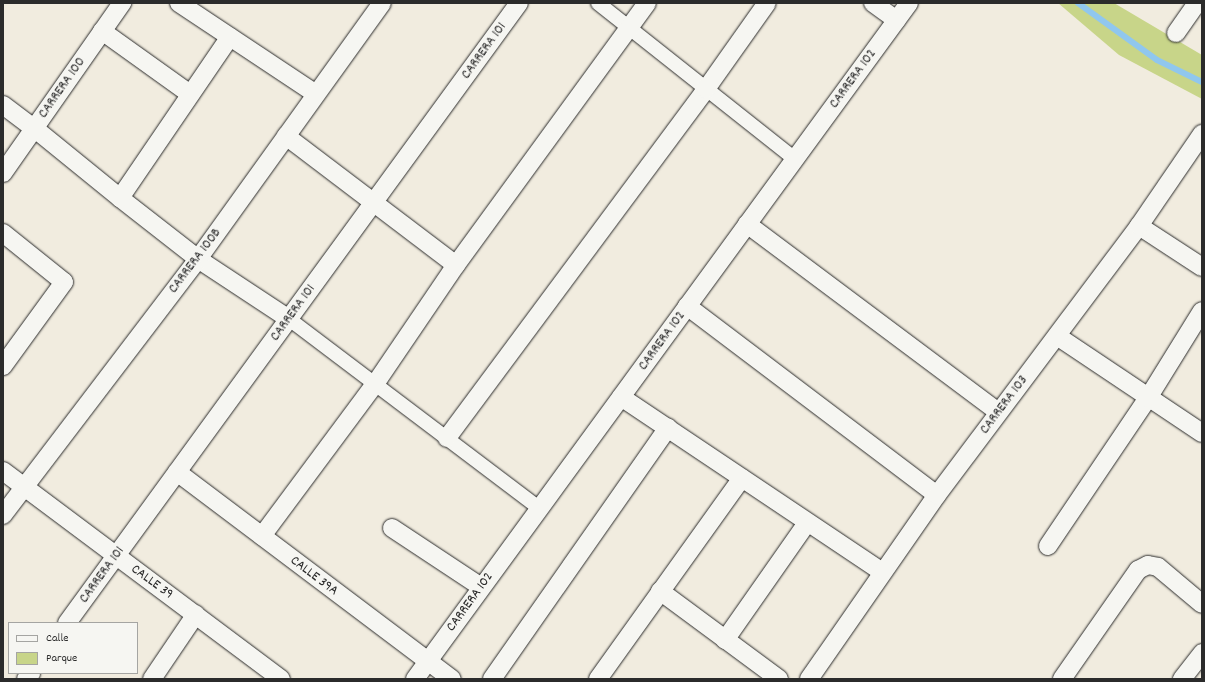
<!DOCTYPE html>
<html>
<head>
<meta charset="utf-8">
<style>
	body { margin:0 }
	#map { position:relative; width:1205px; height:682px; overflow:hidden; background:#f1ecdf; font-family:Dekko,sans-serif }
	div>[style] { position:absolute }
	.green>* { inset:0; background:#c8d589 }
	.stream>* { height:6px; margin:-3px; padding:0 3px; transform-origin:3px; border-radius:3px; background:#90c7ee }
	.roads { filter:drop-shadow(0 0 1px #2b2b2b) drop-shadow(0 0 1px #2b2b2b) }
	.pedestrian>* { height:14px; margin:-7px; padding:0 7px; transform-origin:7px; border-radius:7px; background:#f6f6f2 }
	.minor>* { height:18px; margin:-9px; padding:0 9px; transform-origin:9px; border-radius:9px; background:#f6f6f2 }
	span { translate:-50% -50%; white-space:nowrap; text-align:center; line-height:1.15; -webkit-text-stroke:4px #f6f6f2; paint-order:stroke }
	.street-label { font-size:14px; color:#2b2b2b }
	.frame { position:absolute; inset:0; border:4px solid #2b2b2b; pointer-events:none }
	.legend { position:absolute; left:8px; top:622px; width:130px; height:52px; box-sizing:border-box; background:#f6f6f2; border:1px solid #a5a5a2; margin:0; padding:5px 7px; list-style:none; font-size:12px; color:#2b2b2b }
	.legend li { display:flex; align-items:center; gap:8px; height:20px }
	.legend b { width:20px; border:1px solid #a5a5a2 }
</style>
</head>
<body>
<div id="map">
	<div class="green">
		<i style="clip-path:polygon(1058px 3px,1114px 3px,1202px 55px,1202px 99px,1119px 55px)"></i>
	</div>
	<div class="stream">
		<i style="left:1078px;top:3px;width:97px;rotate:35.8deg"></i>
		<i style="left:1157px;top:60px;width:50px;rotate:26.1deg"></i>
	</div>
	<div class="roads">
		<div class="pedestrian">
			<i style="left:598px;top:3px;width:251px;rotate:38.4deg"></i>
			<i style="left:289px;top:319px;width:313px;rotate:37.1deg"></i>
		</div>
		<div class="minor">
			<i style="left:179px;top:3px;width:164px;rotate:33.6deg"></i>
			<i style="left:873px;top:3px;width:29px;rotate:36deg"></i>
			<i style="left:102px;top:31px;width:108px;rotate:35.6deg"></i>
			<i style="left:1176px;top:33px;width:37px;rotate:-55deg"></i>
			<i style="left:3px;top:105px;width:39px;rotate:37deg"></i>
			<i style="left:34px;top:128px;width:111px;rotate:39.1deg"></i>
			<i style="left:120px;top:198px;width:99px;rotate:38deg"></i>
			<i style="left:198px;top:259px;width:109px;rotate:33.4deg"></i>
			<i style="left:286px;top:136px;width:213px;rotate:37.2deg"></i>
			<i style="left:3px;top:173px;width:208px;rotate:-55deg"></i>
			<i style="left:120px;top:198px;width:195px;rotate:-55.7deg"></i>
			<i style="left:747px;top:224px;width:314px;rotate:36.8deg"></i>
			<i style="left:1139px;top:226px;width:75px;rotate:33.1deg"></i>
			<i style="left:3px;top:233px;width:78px;rotate:38.8deg"></i>
			<i style="left:64px;top:282px;width:104px;rotate:126deg"></i>
			<i style="left:687px;top:306px;width:313px;rotate:37.1deg"></i>
			<i style="left:1057px;top:336px;width:174px;rotate:33.8deg"></i>
			<i style="left:621px;top:397px;width:314px;rotate:33.8deg"></i>
			<i style="left:447px;top:438px;width:435px;rotate:-53.4deg"></i>
			<i style="left:706px;top:89px;width:105px;rotate:-54.7deg"></i>
			<i style="left:3px;top:471px;width:347px;rotate:36.8deg"></i>
			<i style="left:177px;top:472px;width:344px;rotate:37deg"></i>
			<i style="left:3px;top:515px;width:322px;rotate:-52.7deg"></i>
			<i style="left:198px;top:259px;width:315px;rotate:-54.3deg"></i>
			<i style="left:392px;top:528px;width:107px;rotate:33.5deg"></i>
			<i style="left:262px;top:536px;width:189px;rotate:-53.4deg"></i>
			<i style="left:375px;top:384px;width:144px;rotate:-55.8deg"></i>
			<i style="left:456px;top:265px;width:324px;rotate:-53.9deg"></i>
			<i style="left:1048px;top:546px;width:179px;rotate:-56deg"></i>
			<i style="left:1148px;top:398px;width:102px;rotate:-58.2deg"></i>
			<i style="left:660px;top:591px;width:148px;rotate:36.5deg"></i>
			<i style="left:67px;top:623px;width:767px;rotate:-53.91deg"></i>
			<i style="left:725px;top:640px;width:143px;rotate:-55deg"></i>
			<i style="left:26px;top:679px;width:8px;rotate:-50deg"></i>
			<i style="left:152px;top:679px;width:78px;rotate:-55.9deg"></i>
			<i style="left:415px;top:679px;width:837px;rotate:-53.84deg"></i>
			<i style="left:492px;top:679px;width:307px;rotate:-55deg"></i>
			<i style="left:598px;top:679px;width:247px;rotate:-54.4deg"></i>
			<i style="left:809px;top:679px;width:224px;rotate:-55.2deg"></i>
			<i style="left:937px;top:495px;width:336px;rotate:-53.1deg"></i>
			<i style="left:1139px;top:226px;width:112px;rotate:-55.6deg"></i>
			<i style="left:1062px;top:679px;width:133px;rotate:-55.1deg"></i>
			<i style="left:1138px;top:570px;width:11px;rotate:-27deg"></i>
			<i style="left:1148px;top:565px;width:10px;rotate:11deg"></i>
			<i style="left:1158px;top:567px;width:57px;rotate:40.1deg"></i>
			<i style="left:1182px;top:679px;width:33px;rotate:-52deg"></i>
		</div>
	</div>
	<div class="street-label">
		<span style="left:484px;top:51px;rotate:-54deg">CARRERA 101</span>
		<span style="left:853px;top:79px;rotate:-54deg">CARRERA 102</span>
		<span style="left:62px;top:88px;rotate:-55deg">CARRERA 100</span>
		<span style="left:195px;top:261px;rotate:-53deg">CARRERA 100B</span>
		<span style="left:293px;top:313px;rotate:-54deg">CARRERA 101</span>
		<span style="left:662px;top:341px;rotate:-54deg">CARRERA 102</span>
		<span style="left:1004px;top:405px;rotate:-53deg">CARRERA 103</span>
		<span style="left:102px;top:575px;rotate:-54deg">CARRERA 101</span>
		<span style="left:314px;top:576px;rotate:37deg">CALLE 39A</span>
		<span style="left:152px;top:582px;rotate:36deg">CALLE 39</span>
		<span style="left:470px;top:602px;rotate:-54deg">CARRERA 102</span>
	</div>
	<div class="frame"></div>
	<ul class="legend">
	<li><b style="height:5px;background:#f6f6f2"></b>Calle</li>
	<li><b style="height:11px;background:#c8d589"></b>Parque</li>
	</ul>
</div>
</body>
</html>
